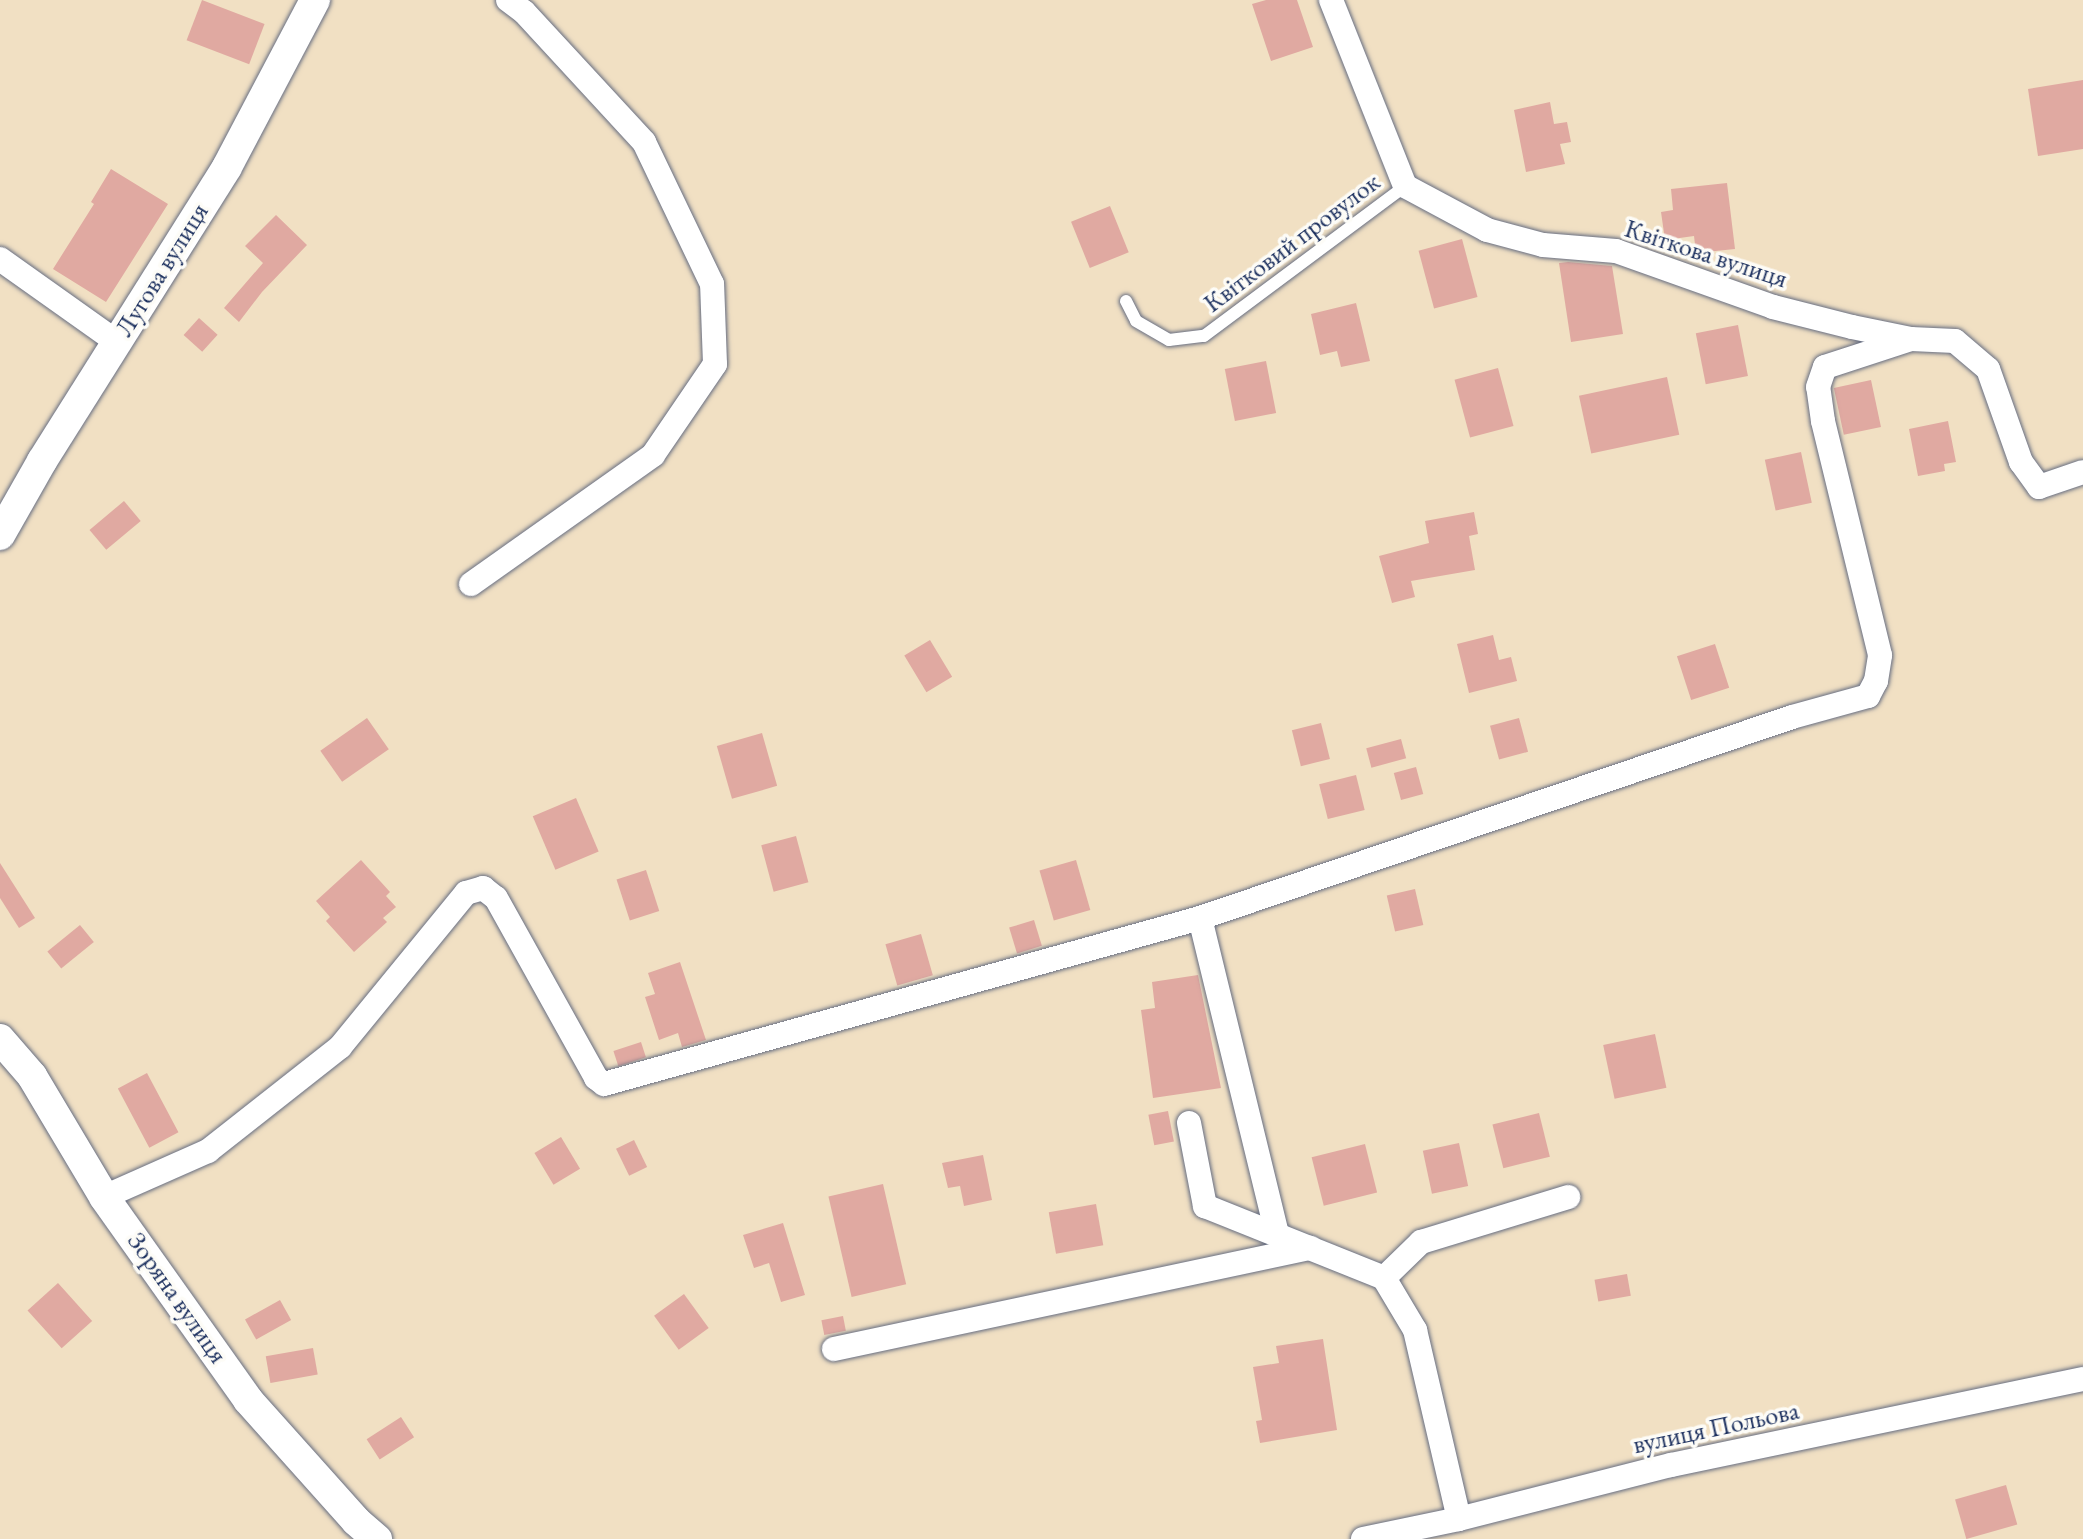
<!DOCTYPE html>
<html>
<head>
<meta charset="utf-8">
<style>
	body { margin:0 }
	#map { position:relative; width:2083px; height:1539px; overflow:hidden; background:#f1e0c3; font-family:"EB Garamond",serif }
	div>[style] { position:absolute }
	.building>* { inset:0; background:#e0a9a1; transform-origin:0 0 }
	.roads { filter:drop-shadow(0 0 2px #666d81) drop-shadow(0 0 2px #666d81) }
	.service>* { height:12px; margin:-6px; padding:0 6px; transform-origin:6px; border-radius:6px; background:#fff }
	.minor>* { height:24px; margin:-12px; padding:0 12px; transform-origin:12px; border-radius:12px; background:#fff }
	.tertiary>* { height:30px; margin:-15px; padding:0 15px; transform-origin:15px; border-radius:15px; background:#fff }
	span { translate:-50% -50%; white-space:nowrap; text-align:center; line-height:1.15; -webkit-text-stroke:7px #fdfcf7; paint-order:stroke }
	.street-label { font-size:26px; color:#1b2f5e }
</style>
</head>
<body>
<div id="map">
	<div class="building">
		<i style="left:202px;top:0;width:67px;height:43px;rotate:21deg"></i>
		<i style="clip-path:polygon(1266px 0,1297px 0,1313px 47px,1271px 61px,1252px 4px)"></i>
		<i style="clip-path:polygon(2083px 80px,2083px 149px,2038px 156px,2028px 89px)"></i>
		<i style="clip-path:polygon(1550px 102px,1554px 124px,1567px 122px,1571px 142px,1560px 144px,1565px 164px,1526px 172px,1514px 110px)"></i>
		<i style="clip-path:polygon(111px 169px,168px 204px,106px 302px,53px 269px,94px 204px,91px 202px)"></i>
		<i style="clip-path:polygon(1727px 183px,1735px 249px,1696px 253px,1694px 236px,1665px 240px,1661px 212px,1673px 210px,1671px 189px)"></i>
		<i style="left:1110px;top:206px;width:50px;height:42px;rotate:68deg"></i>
		<i style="clip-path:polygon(276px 215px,307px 245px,262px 292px,239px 322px,224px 308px,263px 263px,245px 246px)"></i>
		<i style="left:1462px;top:239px;width:60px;height:45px;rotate:75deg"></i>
		<i style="clip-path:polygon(1568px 262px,1612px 266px,1623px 334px,1571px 342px,1559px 263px)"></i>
		<i style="clip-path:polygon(1356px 303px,1370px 361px,1341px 367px,1337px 351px,1320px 355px,1311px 314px)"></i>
		<i style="left:199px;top:318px;width:25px;height:23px;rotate:42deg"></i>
		<i style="left:1738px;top:325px;width:52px;height:43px;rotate:79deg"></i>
		<i style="left:1266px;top:361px;width:53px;height:42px;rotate:79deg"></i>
		<i style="left:1498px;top:368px;width:60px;height:45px;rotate:75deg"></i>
		<i style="left:1667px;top:377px;width:59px;height:90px;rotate:78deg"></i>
		<i style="left:1871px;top:380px;width:48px;height:38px;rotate:78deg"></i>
		<i style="clip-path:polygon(1948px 421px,1956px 462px,1944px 464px,1945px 471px,1918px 476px,1909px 429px)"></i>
		<i style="left:1801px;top:452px;width:52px;height:37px;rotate:78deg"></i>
		<i style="left:124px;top:501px;width:26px;height:45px;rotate:50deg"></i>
		<i style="clip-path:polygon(1474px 512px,1478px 534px,1469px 536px,1475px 570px,1411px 581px,1415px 597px,1392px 603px,1379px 556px,1429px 543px,1425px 521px)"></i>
		<i style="clip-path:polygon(1493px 635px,1499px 660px,1511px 657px,1517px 681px,1469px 693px,1457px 644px)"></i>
		<i style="left:930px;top:640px;width:43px;height:30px;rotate:59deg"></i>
		<i style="left:1715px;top:644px;width:46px;height:40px;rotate:72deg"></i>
		<i style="left:367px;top:718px;width:38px;height:57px;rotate:55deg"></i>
		<i style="left:1519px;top:718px;width:35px;height:30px;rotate:75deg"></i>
		<i style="left:1321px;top:723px;width:37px;height:30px;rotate:76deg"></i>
		<i style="left:762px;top:733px;width:55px;height:47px;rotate:74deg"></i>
		<i style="left:1401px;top:739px;width:20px;height:36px;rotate:75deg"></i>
		<i style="left:1416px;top:767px;width:28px;height:23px;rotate:75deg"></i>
		<i style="left:1356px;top:775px;width:36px;height:38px;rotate:76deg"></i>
		<i style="left:576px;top:798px;width:58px;height:47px;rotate:67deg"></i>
		<i style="left:796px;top:836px;width:48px;height:36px;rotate:75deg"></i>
		<i style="clip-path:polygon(361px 860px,390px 892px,386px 896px,396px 907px,383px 918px,387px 922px,354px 952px,326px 921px,330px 917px,316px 901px)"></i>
		<i style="left:1076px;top:860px;width:52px;height:38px;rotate:74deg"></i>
		<i style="clip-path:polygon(0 863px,35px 918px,19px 928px,0 898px)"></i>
		<i style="left:646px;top:870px;width:43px;height:31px;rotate:72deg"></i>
		<i style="left:1415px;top:889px;width:37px;height:29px;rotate:77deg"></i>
		<i style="left:1034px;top:920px;width:27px;height:26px;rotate:73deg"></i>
		<i style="left:80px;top:925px;width:22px;height:42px;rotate:51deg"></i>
		<i style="left:921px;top:934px;width:43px;height:37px;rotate:74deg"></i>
		<i style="clip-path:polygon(680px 962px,706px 1040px,682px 1047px,678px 1033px,659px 1040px,645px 997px,655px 994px,648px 973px)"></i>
		<i style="clip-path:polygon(1198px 975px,1221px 1088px,1153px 1098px,1141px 1010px,1155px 1008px,1152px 982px)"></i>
		<i style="left:1655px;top:1034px;width:55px;height:53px;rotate:78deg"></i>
		<i style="left:641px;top:1042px;width:16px;height:29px;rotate:72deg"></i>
		<i style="left:147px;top:1073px;width:67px;height:33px;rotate:62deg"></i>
		<i style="left:1168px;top:1111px;width:31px;height:20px;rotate:79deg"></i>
		<i style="left:1539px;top:1113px;width:45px;height:48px;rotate:76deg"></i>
		<i style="left:561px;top:1137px;width:37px;height:31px;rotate:59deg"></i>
		<i style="left:634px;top:1140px;width:30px;height:20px;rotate:64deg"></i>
		<i style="left:1459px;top:1143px;width:44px;height:37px;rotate:78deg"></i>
		<i style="left:1365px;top:1144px;width:50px;height:55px;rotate:76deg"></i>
		<i style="clip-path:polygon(983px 1155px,992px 1200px,964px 1206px,960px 1186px,948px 1188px,942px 1163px)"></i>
		<i style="left:883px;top:1184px;width:103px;height:56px;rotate:77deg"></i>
		<i style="left:1096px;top:1204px;width:42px;height:48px;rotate:80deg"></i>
		<i style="clip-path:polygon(783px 1223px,805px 1295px,781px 1302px,769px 1263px,754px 1268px,743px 1235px)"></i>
		<i style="left:1627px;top:1274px;width:22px;height:33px;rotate:80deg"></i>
		<i style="left:58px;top:1283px;width:51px;height:41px;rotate:48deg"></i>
		<i style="left:684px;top:1294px;width:42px;height:37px;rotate:54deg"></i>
		<i style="left:280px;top:1300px;width:23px;height:40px;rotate:61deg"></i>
		<i style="left:843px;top:1316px;width:15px;height:22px;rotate:79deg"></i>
		<i style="clip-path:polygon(1323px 1339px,1337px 1430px,1260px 1443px,1256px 1421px,1262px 1420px,1253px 1367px,1279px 1363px,1276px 1346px)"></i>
		<i style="left:313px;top:1348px;width:27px;height:48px;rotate:80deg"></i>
		<i style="left:401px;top:1417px;width:24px;height:41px;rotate:57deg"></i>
		<i style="left:2006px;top:1485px;width:41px;height:53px;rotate:74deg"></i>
	</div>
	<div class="roads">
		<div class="service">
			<i style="left:1126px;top:301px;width:22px;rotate:63deg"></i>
			<i style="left:1136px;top:321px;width:38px;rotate:30deg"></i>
			<i style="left:1169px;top:340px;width:35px;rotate:-7deg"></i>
			<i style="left:1204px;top:336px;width:251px;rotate:-36.7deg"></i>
		</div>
		<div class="minor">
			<i style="left:1331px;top:0;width:200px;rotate:68.3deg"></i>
			<i style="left:1405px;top:186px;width:93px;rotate:28.2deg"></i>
			<i style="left:1487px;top:230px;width:58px;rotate:15deg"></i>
			<i style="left:1543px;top:245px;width:73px;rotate:4.7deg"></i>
			<i style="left:1616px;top:251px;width:167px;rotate:19.6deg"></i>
			<i style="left:1773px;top:307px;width:81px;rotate:14.2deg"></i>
			<i style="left:1852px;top:327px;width:60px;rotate:11.5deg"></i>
			<i style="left:1911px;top:339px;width:44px;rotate:2.6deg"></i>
			<i style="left:1955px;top:341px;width:43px;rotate:40.3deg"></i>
			<i style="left:1988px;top:369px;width:99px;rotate:70.5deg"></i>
			<i style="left:2021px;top:462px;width:31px;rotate:54deg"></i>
			<i style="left:2039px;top:487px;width:46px;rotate:-18.8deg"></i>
			<i style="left:0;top:259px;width:143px;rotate:35.4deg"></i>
			<i style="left:471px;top:584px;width:223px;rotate:-35.3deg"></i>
			<i style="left:653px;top:455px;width:110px;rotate:-55.7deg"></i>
			<i style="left:715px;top:364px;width:80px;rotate:-92.1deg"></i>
			<i style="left:712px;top:284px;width:157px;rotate:-115.6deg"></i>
			<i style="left:644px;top:142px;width:177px;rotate:-132.7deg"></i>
			<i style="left:524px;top:12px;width:20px;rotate:-143deg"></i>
			<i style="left:1200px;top:918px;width:326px;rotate:76.3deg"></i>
			<i style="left:1189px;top:1123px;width:85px;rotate:79.1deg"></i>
			<i style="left:1205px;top:1206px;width:193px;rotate:21.9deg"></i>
			<i style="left:1384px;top:1278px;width:61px;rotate:59.2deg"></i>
			<i style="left:1415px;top:1330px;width:194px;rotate:76.9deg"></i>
			<i style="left:104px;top:1197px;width:114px;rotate:-23.9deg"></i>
			<i style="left:208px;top:1151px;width:168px;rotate:-38.2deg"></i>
			<i style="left:340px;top:1047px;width:199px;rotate:-50.7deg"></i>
			<i style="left:466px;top:893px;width:18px;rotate:-16deg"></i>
			<i style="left:483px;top:888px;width:16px;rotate:38deg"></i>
			<i style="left:496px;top:898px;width:206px;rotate:60.9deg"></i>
			<i style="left:596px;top:1078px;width:10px;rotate:37deg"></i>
			<i style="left:604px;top:1084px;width:619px;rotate:-15.56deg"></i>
			<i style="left:1200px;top:918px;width:625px;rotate:-18.75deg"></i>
			<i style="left:1792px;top:717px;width:79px;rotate:-15.4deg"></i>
			<i style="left:1868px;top:696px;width:17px;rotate:-62deg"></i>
			<i style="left:1876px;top:681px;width:26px;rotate:-81deg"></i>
			<i style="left:1880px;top:655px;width:241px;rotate:-103.7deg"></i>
			<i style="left:1823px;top:421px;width:34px;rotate:-98deg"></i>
			<i style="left:1818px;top:387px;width:21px;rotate:-71deg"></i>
			<i style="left:1825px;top:367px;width:90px;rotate:-18deg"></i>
			<i style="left:1384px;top:1278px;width:52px;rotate:-44.2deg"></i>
			<i style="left:1421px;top:1242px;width:154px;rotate:-17deg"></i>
			<i style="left:834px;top:1349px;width:487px;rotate:-12deg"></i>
			<i style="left:1363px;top:1539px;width:98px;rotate:-11.8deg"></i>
			<i style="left:1459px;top:1519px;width:219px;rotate:-14.3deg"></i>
			<i style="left:1671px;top:1465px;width:421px;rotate:-11.8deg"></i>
		</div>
		<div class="tertiary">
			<i style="left:0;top:535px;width:85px;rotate:-60.4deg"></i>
			<i style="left:42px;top:461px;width:347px;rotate:-57.8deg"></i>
			<i style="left:227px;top:167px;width:189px;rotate:-62.2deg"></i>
			<i style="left:0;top:1039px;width:49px;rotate:49.1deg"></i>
			<i style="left:32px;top:1076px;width:141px;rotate:59.2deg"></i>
			<i style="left:104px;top:1197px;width:249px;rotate:54.6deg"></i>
			<i style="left:248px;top:1400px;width:162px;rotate:48.2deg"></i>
			<i style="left:356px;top:1521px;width:28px;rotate:41deg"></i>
		</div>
	</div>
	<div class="street-label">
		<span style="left:1292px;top:243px;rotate:-37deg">Квітковий провулок</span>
		<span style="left:1706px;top:254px;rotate:18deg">Квіткова вулиця</span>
		<span style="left:162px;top:270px;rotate:-58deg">Лугова вулиця</span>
		<span style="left:177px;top:1298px;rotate:55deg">Зоряна вулиця</span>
		<span style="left:1716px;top:1428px;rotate:-12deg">вулиця Польова</span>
	</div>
</div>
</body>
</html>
